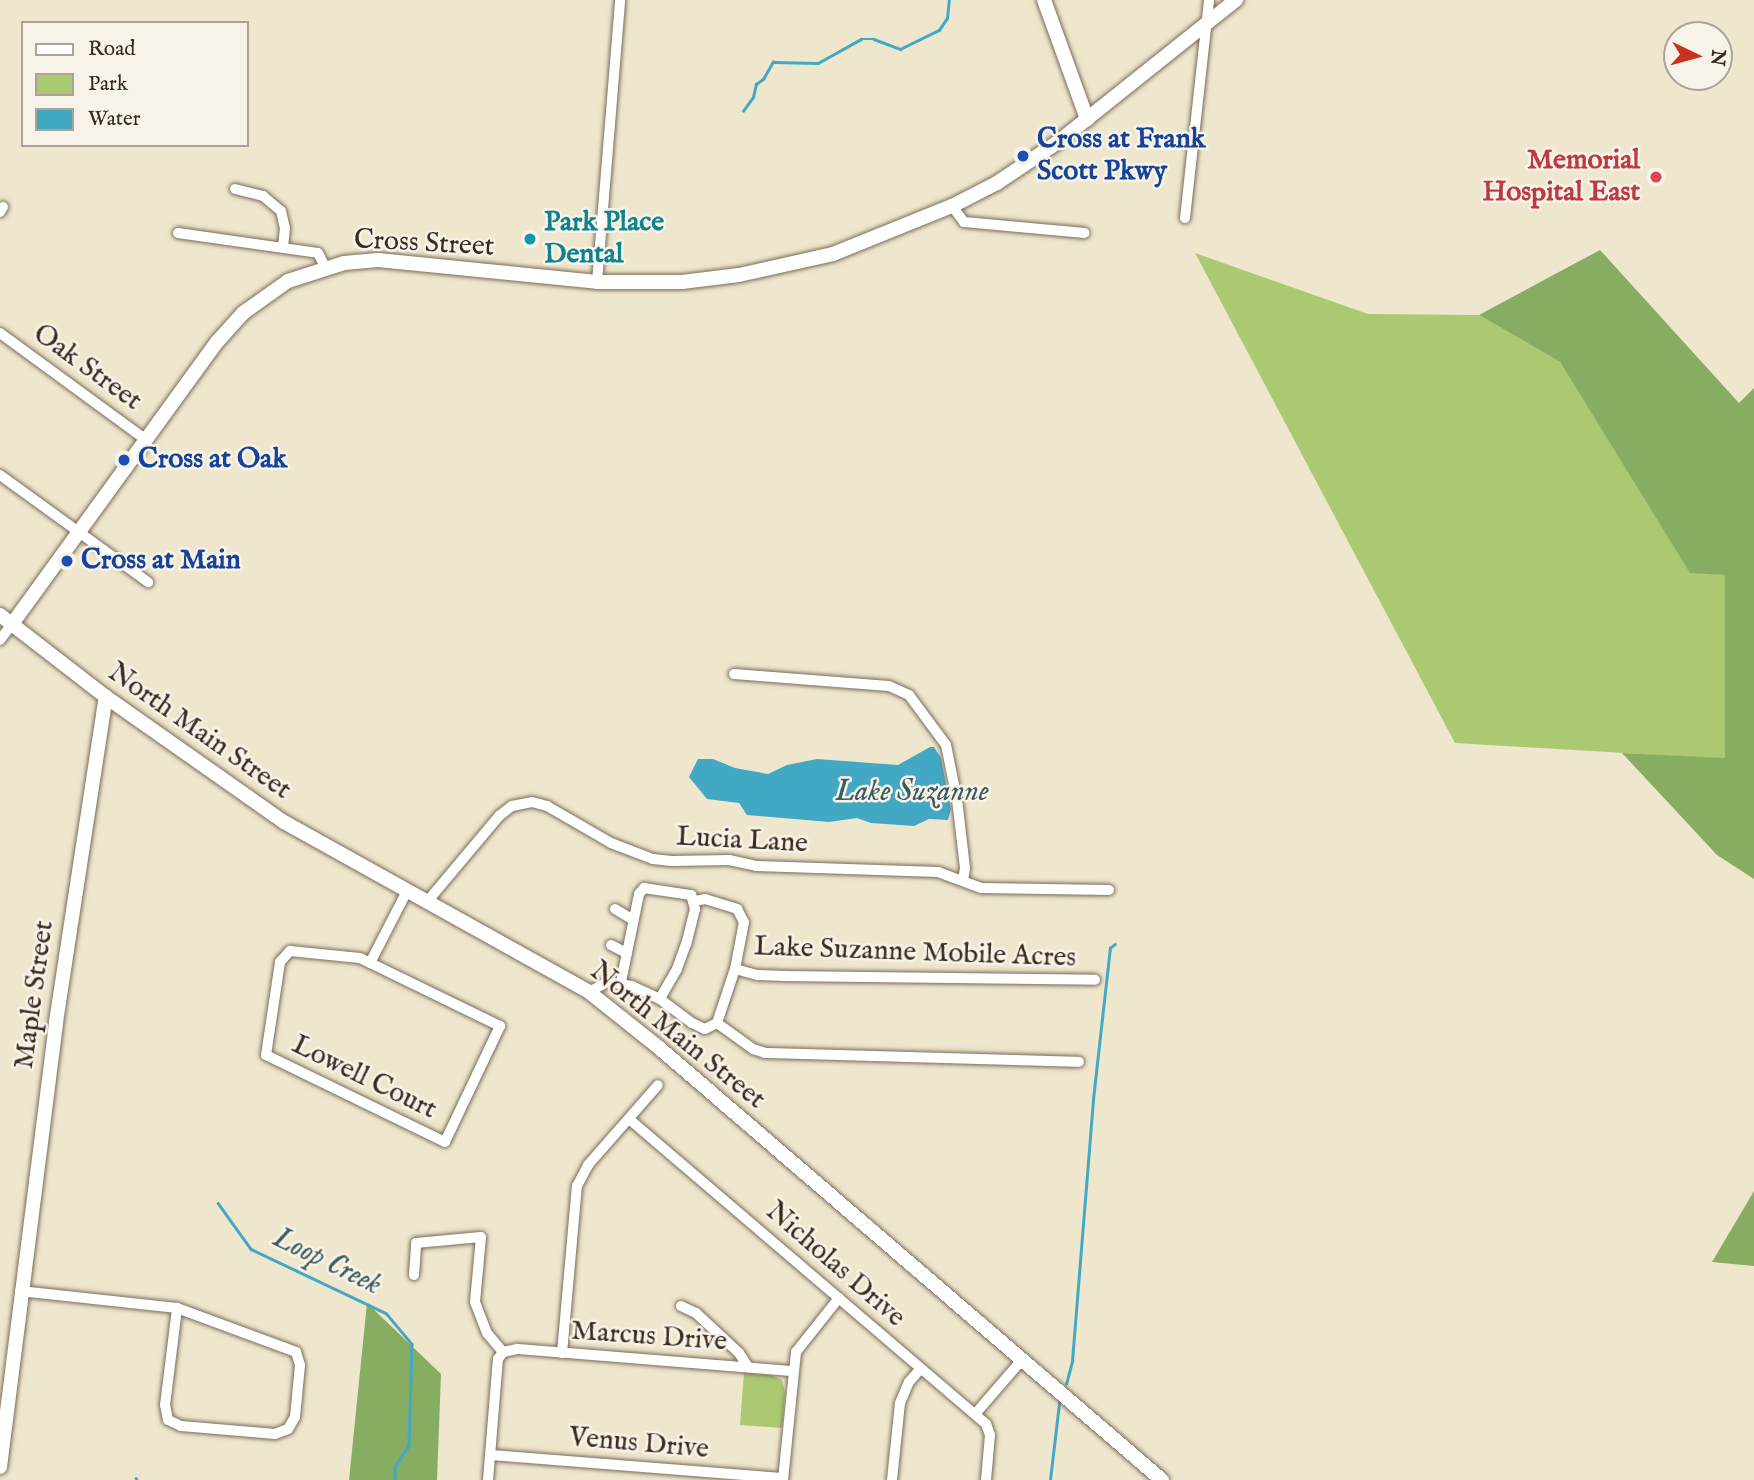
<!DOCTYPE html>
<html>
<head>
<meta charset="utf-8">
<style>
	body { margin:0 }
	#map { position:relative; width:1754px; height:1480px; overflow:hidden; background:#efe7cd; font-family:"IM FELL English",serif }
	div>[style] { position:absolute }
	.green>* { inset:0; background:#aac971 }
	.forest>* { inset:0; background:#87ad63 }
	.water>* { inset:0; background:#43a8c3 }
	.stream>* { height:2.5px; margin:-1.25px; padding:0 1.25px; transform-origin:1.25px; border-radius:1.25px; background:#43a8c3 }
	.roads { filter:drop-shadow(0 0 2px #7a6c5b) drop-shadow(0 0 2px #7a6c5b) }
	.street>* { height:10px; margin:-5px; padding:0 5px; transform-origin:5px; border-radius:5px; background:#fff }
	.secondary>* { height:14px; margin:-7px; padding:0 7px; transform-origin:7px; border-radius:7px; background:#fff }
	.dots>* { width:19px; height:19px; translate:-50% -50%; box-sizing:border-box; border:4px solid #f7f3e8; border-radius:50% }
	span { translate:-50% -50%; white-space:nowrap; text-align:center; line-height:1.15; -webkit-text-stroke:5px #f7f3e8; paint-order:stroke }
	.transit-label { font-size:28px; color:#164399; font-weight:700 }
	.left { translate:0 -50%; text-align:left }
	.health-label { font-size:28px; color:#be3a42; font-weight:700 }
	.right { translate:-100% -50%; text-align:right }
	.culture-label { font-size:28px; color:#0d838f; font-weight:700 }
	.street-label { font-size:28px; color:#3b2a1e }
	.water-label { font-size:30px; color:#3e5c60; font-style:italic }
	.legend { position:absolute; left:21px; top:21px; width:228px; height:126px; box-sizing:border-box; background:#f7f3e8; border:2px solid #aca397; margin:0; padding:9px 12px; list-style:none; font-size:21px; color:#3b2a1e }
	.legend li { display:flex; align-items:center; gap:14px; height:35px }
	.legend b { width:35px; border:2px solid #aca397 }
	.north { position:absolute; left:1663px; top:21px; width:70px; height:70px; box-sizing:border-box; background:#f7f3e8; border:2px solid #aca397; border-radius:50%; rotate:95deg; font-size:19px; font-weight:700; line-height:28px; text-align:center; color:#3b2a1e }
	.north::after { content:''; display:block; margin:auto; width:24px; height:32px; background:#c8321e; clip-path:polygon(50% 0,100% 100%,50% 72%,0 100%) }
</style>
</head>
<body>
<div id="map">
	<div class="green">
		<i style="clip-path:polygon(1195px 253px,1368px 314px,1479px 315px,1560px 362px,1690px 572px,1725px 575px,1725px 759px,1455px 743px)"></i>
		<i style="clip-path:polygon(744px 1372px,771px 1375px,782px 1380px,785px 1393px,782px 1428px,740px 1425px)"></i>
	</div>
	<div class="forest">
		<i style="clip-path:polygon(1600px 250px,1739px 403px,1754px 388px,1754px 879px,1717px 855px,1622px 753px,1725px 758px,1725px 575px,1690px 573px,1560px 362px,1479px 315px)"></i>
		<i style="clip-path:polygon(1754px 1191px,1754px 1266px,1712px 1262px)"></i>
		<i style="clip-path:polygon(367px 1303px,441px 1374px,437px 1480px,349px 1480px)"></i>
	</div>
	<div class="water">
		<i style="clip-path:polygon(930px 747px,934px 747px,941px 758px,951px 809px,948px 820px,929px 819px,914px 826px,871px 823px,857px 818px,829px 822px,747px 815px,739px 803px,707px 799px,689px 777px,698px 759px,713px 759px,735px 768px,768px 774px,787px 765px,817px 759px,898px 765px)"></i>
	</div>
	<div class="stream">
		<i style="left:743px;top:111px;width:17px;rotate:-54deg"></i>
		<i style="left:753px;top:97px;width:13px;rotate:-77deg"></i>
		<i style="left:756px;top:84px;width:9px;rotate:-36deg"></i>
		<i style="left:763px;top:79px;width:20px;rotate:-60deg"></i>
		<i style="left:773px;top:62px;width:45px;rotate:1.3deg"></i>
		<i style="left:818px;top:63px;width:49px;rotate:-29.2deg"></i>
		<i style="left:861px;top:39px;width:13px"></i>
		<i style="left:874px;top:39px;width:28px;rotate:21deg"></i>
		<i style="left:900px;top:49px;width:43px;rotate:-26deg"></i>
		<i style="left:939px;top:30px;width:14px;rotate:-56deg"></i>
		<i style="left:947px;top:18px;width:18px;rotate:-84deg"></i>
		<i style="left:218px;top:1203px;width:57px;rotate:54.3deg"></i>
		<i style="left:251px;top:1249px;width:149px;rotate:25.4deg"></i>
		<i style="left:386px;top:1313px;width:40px;rotate:50deg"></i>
		<i style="left:412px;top:1344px;width:102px;rotate:91.7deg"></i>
		<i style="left:409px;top:1446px;width:25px;rotate:124deg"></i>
		<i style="left:395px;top:1467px;width:13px;rotate:90deg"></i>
		<i style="left:1066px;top:1384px;width:24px;rotate:-75deg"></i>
		<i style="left:1072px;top:1361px;width:263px;rotate:-85.4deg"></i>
		<i style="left:1093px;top:1099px;width:152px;rotate:-83.6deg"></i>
		<i style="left:1110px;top:948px;width:6px;rotate:-39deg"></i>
		<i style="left:136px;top:1478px;width:2px;rotate:63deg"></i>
		<i style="left:1050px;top:1480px;width:78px;rotate:-83.3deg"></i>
	</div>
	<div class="roads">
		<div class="street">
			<i style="left:235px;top:189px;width:29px;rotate:14deg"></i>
			<i style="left:263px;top:196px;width:23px;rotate:40deg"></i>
			<i style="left:281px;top:211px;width:17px;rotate:77deg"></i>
			<i style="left:285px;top:228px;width:19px;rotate:96deg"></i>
			<i style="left:952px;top:206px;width:20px;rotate:53deg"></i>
			<i style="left:964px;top:222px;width:121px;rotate:5.2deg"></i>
			<i style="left:0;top:212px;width:6px;rotate:-59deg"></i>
			<i style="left:1185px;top:218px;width:219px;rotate:-83.7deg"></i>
			<i style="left:178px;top:233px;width:141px;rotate:8.1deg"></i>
			<i style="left:318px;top:253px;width:16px;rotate:63deg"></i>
			<i style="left:597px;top:282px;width:283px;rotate:-85.3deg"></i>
			<i style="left:0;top:333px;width:181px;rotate:36.2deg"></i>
			<i style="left:0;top:475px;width:183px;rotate:35.9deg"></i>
			<i style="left:0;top:640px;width:20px;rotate:-53deg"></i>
			<i style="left:734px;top:674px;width:155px;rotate:4.4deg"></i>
			<i style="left:889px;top:686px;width:22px;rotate:24deg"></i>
			<i style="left:909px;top:695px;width:62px;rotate:53.5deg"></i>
			<i style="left:946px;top:745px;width:55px;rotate:78.5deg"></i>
			<i style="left:957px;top:799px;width:69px;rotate:83.4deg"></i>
			<i style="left:965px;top:868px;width:12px;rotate:99deg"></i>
			<i style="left:695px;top:901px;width:10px;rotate:-11deg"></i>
			<i style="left:705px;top:899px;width:34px;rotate:17deg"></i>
			<i style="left:737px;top:909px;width:15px;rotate:62deg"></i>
			<i style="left:744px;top:922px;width:48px;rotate:100.8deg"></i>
			<i style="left:426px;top:903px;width:114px;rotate:-50deg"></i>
			<i style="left:499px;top:816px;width:16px;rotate:-38deg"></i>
			<i style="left:512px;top:806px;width:20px;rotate:-11deg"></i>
			<i style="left:532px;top:802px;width:16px;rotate:15deg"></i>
			<i style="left:547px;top:806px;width:74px;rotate:30deg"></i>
			<i style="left:611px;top:843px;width:45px;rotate:20.9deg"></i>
			<i style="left:653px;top:859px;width:19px;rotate:6deg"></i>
			<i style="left:672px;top:861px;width:57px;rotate:-1deg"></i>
			<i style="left:729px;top:860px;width:29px;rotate:12deg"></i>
			<i style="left:757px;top:866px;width:181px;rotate:1.9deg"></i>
			<i style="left:938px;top:872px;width:46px;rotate:20.4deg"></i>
			<i style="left:981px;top:888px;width:128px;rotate:0.9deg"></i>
			<i style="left:615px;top:909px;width:21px;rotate:31deg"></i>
			<i style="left:611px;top:945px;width:18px;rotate:27deg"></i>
			<i style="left:290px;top:951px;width:70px;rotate:5.7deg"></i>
			<i style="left:360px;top:958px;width:156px;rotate:25.9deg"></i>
			<i style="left:500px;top:1026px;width:128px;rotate:115.4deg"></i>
			<i style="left:445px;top:1142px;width:199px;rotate:-154.1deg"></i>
			<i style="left:266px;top:1055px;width:94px;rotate:-81.4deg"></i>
			<i style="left:280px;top:962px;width:15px;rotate:-48deg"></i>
			<i style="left:370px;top:963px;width:79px;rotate:-62.8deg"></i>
			<i style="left:621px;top:982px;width:90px;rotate:-78.4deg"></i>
			<i style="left:639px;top:894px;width:8px;rotate:-50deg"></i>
			<i style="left:644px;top:888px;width:48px;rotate:8.5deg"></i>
			<i style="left:691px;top:895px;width:15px;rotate:74deg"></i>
			<i style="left:695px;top:909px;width:36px;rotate:104deg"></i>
			<i style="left:686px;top:944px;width:27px;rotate:110deg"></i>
			<i style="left:677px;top:969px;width:34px;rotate:120deg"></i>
			<i style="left:589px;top:992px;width:21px;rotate:-29deg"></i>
			<i style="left:607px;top:982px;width:25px;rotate:9deg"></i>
			<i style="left:632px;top:986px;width:31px;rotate:25deg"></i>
			<i style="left:660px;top:999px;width:40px;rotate:37deg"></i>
			<i style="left:692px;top:1023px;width:14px;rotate:25deg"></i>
			<i style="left:705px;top:1029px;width:13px;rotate:-27deg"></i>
			<i style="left:717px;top:1023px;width:44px;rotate:35.8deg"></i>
			<i style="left:753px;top:1049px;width:13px;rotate:18deg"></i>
			<i style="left:765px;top:1053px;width:314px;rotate:1.6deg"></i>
			<i style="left:717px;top:1023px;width:57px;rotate:-71.6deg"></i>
			<i style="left:735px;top:969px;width:24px;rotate:15deg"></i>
			<i style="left:758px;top:975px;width:28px;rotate:2deg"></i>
			<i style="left:786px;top:976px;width:309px;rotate:0.7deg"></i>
			<i style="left:629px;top:1119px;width:470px;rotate:40.5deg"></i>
			<i style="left:986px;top:1424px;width:12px;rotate:70deg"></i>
			<i style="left:990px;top:1435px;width:45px;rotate:95.1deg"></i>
			<i style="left:414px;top:1275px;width:32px;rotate:-86deg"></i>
			<i style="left:416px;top:1243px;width:65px;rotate:-5.3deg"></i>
			<i style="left:481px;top:1237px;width:65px;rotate:95.3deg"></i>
			<i style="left:475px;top:1302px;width:33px;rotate:69deg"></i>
			<i style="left:487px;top:1333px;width:25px;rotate:50deg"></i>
			<i style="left:20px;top:1291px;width:158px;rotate:6.2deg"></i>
			<i style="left:681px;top:1306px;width:17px;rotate:25deg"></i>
			<i style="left:696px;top:1313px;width:59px;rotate:42.9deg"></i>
			<i style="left:739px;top:1353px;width:17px;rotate:57deg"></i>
			<i style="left:177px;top:1308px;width:127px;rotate:20.3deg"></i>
			<i style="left:296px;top:1352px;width:14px;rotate:73deg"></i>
			<i style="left:300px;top:1365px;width:52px;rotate:95.5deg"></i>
			<i style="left:295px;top:1417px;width:14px;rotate:120deg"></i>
			<i style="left:288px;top:1429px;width:14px;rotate:159deg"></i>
			<i style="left:275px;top:1434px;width:94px;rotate:-175.1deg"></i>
			<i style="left:181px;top:1426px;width:14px;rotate:-155deg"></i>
			<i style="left:168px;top:1420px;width:15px;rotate:-101deg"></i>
			<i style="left:165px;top:1405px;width:98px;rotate:-82.9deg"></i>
			<i style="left:503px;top:1352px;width:14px;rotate:-12deg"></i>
			<i style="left:517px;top:1349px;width:276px;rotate:4.6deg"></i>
			<i style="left:562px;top:1353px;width:168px;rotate:-84.9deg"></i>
			<i style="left:577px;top:1186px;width:24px;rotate:-62deg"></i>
			<i style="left:588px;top:1165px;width:106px;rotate:-48.8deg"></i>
			<i style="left:976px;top:1413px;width:69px;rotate:-49.1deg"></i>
			<i style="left:490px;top:1455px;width:294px;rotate:4.5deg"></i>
			<i style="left:488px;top:1480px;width:121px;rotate:-85.3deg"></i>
			<i style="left:498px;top:1359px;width:9px;rotate:-54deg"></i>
			<i style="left:783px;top:1480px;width:129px;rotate:-84.2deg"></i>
			<i style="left:796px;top:1352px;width:69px;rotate:-51.5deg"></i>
			<i style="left:892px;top:1480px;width:77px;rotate:-84.1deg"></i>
			<i style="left:900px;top:1403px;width:23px;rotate:-67deg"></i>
			<i style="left:909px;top:1382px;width:18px;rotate:-49deg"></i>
		</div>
		<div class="secondary">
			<i style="left:1044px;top:0;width:127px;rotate:70.1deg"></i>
			<i style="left:0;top:615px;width:134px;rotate:37.7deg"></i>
			<i style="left:106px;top:697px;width:218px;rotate:35.1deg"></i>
			<i style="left:284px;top:822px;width:349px;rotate:29.1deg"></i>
			<i style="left:589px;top:992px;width:87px;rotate:38.5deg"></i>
			<i style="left:657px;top:1046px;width:666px;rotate:40.68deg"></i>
			<i style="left:12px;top:624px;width:349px;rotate:-54deg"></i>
			<i style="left:217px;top:342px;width:39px;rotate:-48deg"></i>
			<i style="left:243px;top:313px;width:55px;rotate:-35.4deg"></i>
			<i style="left:288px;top:281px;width:59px;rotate:-17.8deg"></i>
			<i style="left:344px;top:263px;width:34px;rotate:-5deg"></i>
			<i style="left:378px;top:260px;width:220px;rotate:5.7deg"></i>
			<i style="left:597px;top:282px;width:85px"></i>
			<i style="left:682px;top:282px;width:57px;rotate:-7deg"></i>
			<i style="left:739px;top:275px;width:96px;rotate:-12.6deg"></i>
			<i style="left:833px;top:254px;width:128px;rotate:-22deg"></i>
			<i style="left:952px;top:206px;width:51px;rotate:-27.1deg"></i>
			<i style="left:997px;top:183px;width:73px;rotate:-33.9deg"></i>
			<i style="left:1058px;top:142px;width:228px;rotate:-38.6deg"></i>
			<i style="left:0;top:1467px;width:449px;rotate:-82.8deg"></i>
			<i style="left:56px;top:1022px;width:329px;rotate:-81.3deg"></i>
		</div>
	</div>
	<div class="dots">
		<i style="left:1023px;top:156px;background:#1a4fb4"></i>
		<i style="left:1656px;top:177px;background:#e0444e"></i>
		<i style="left:530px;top:239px;background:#0f9aa8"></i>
		<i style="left:124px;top:460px;background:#1a4fb4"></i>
		<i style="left:67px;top:561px;background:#1a4fb4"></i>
	</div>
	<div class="transit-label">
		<span class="left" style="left:1037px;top:156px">Cross at Frank<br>Scott Pkwy</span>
		<span class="left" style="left:138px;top:460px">Cross at Oak</span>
		<span class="left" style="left:81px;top:561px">Cross at Main</span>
	</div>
	<div class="health-label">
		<span class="right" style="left:1640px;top:177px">Memorial<br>Hospital East</span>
	</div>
	<div class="culture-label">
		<span class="left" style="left:544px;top:239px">Park Place<br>Dental</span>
	</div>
	<div class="street-label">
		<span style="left:424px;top:244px;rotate:3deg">Cross Street</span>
		<span style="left:87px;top:368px;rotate:36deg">Oak Street</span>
		<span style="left:199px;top:732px;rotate:35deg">North Main Street</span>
		<span style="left:742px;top:841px;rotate:3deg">Lucia Lane</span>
		<span style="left:915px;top:953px;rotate:2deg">Lake Suzanne Mobile Acres</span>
		<span style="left:35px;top:995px;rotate:-82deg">Maple Street</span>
		<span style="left:677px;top:1036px;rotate:39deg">North Main Street</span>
		<span style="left:364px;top:1078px;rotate:26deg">Lowell Court</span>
		<span style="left:835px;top:1265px;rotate:41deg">Nicholas Drive</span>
		<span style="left:649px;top:1337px;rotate:4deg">Marcus Drive</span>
		<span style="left:639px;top:1444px;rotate:5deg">Venus Drive</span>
	</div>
	<div class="water-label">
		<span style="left:912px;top:792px">Lake Suzanne</span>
		<span style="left:327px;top:1262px;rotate:26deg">Loop Creek</span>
	</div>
	<ul class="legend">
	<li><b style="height:9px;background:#fff"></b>Road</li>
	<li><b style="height:19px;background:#aac971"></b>Park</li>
	<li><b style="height:19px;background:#43a8c3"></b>Water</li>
	</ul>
	<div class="north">N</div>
</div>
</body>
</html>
